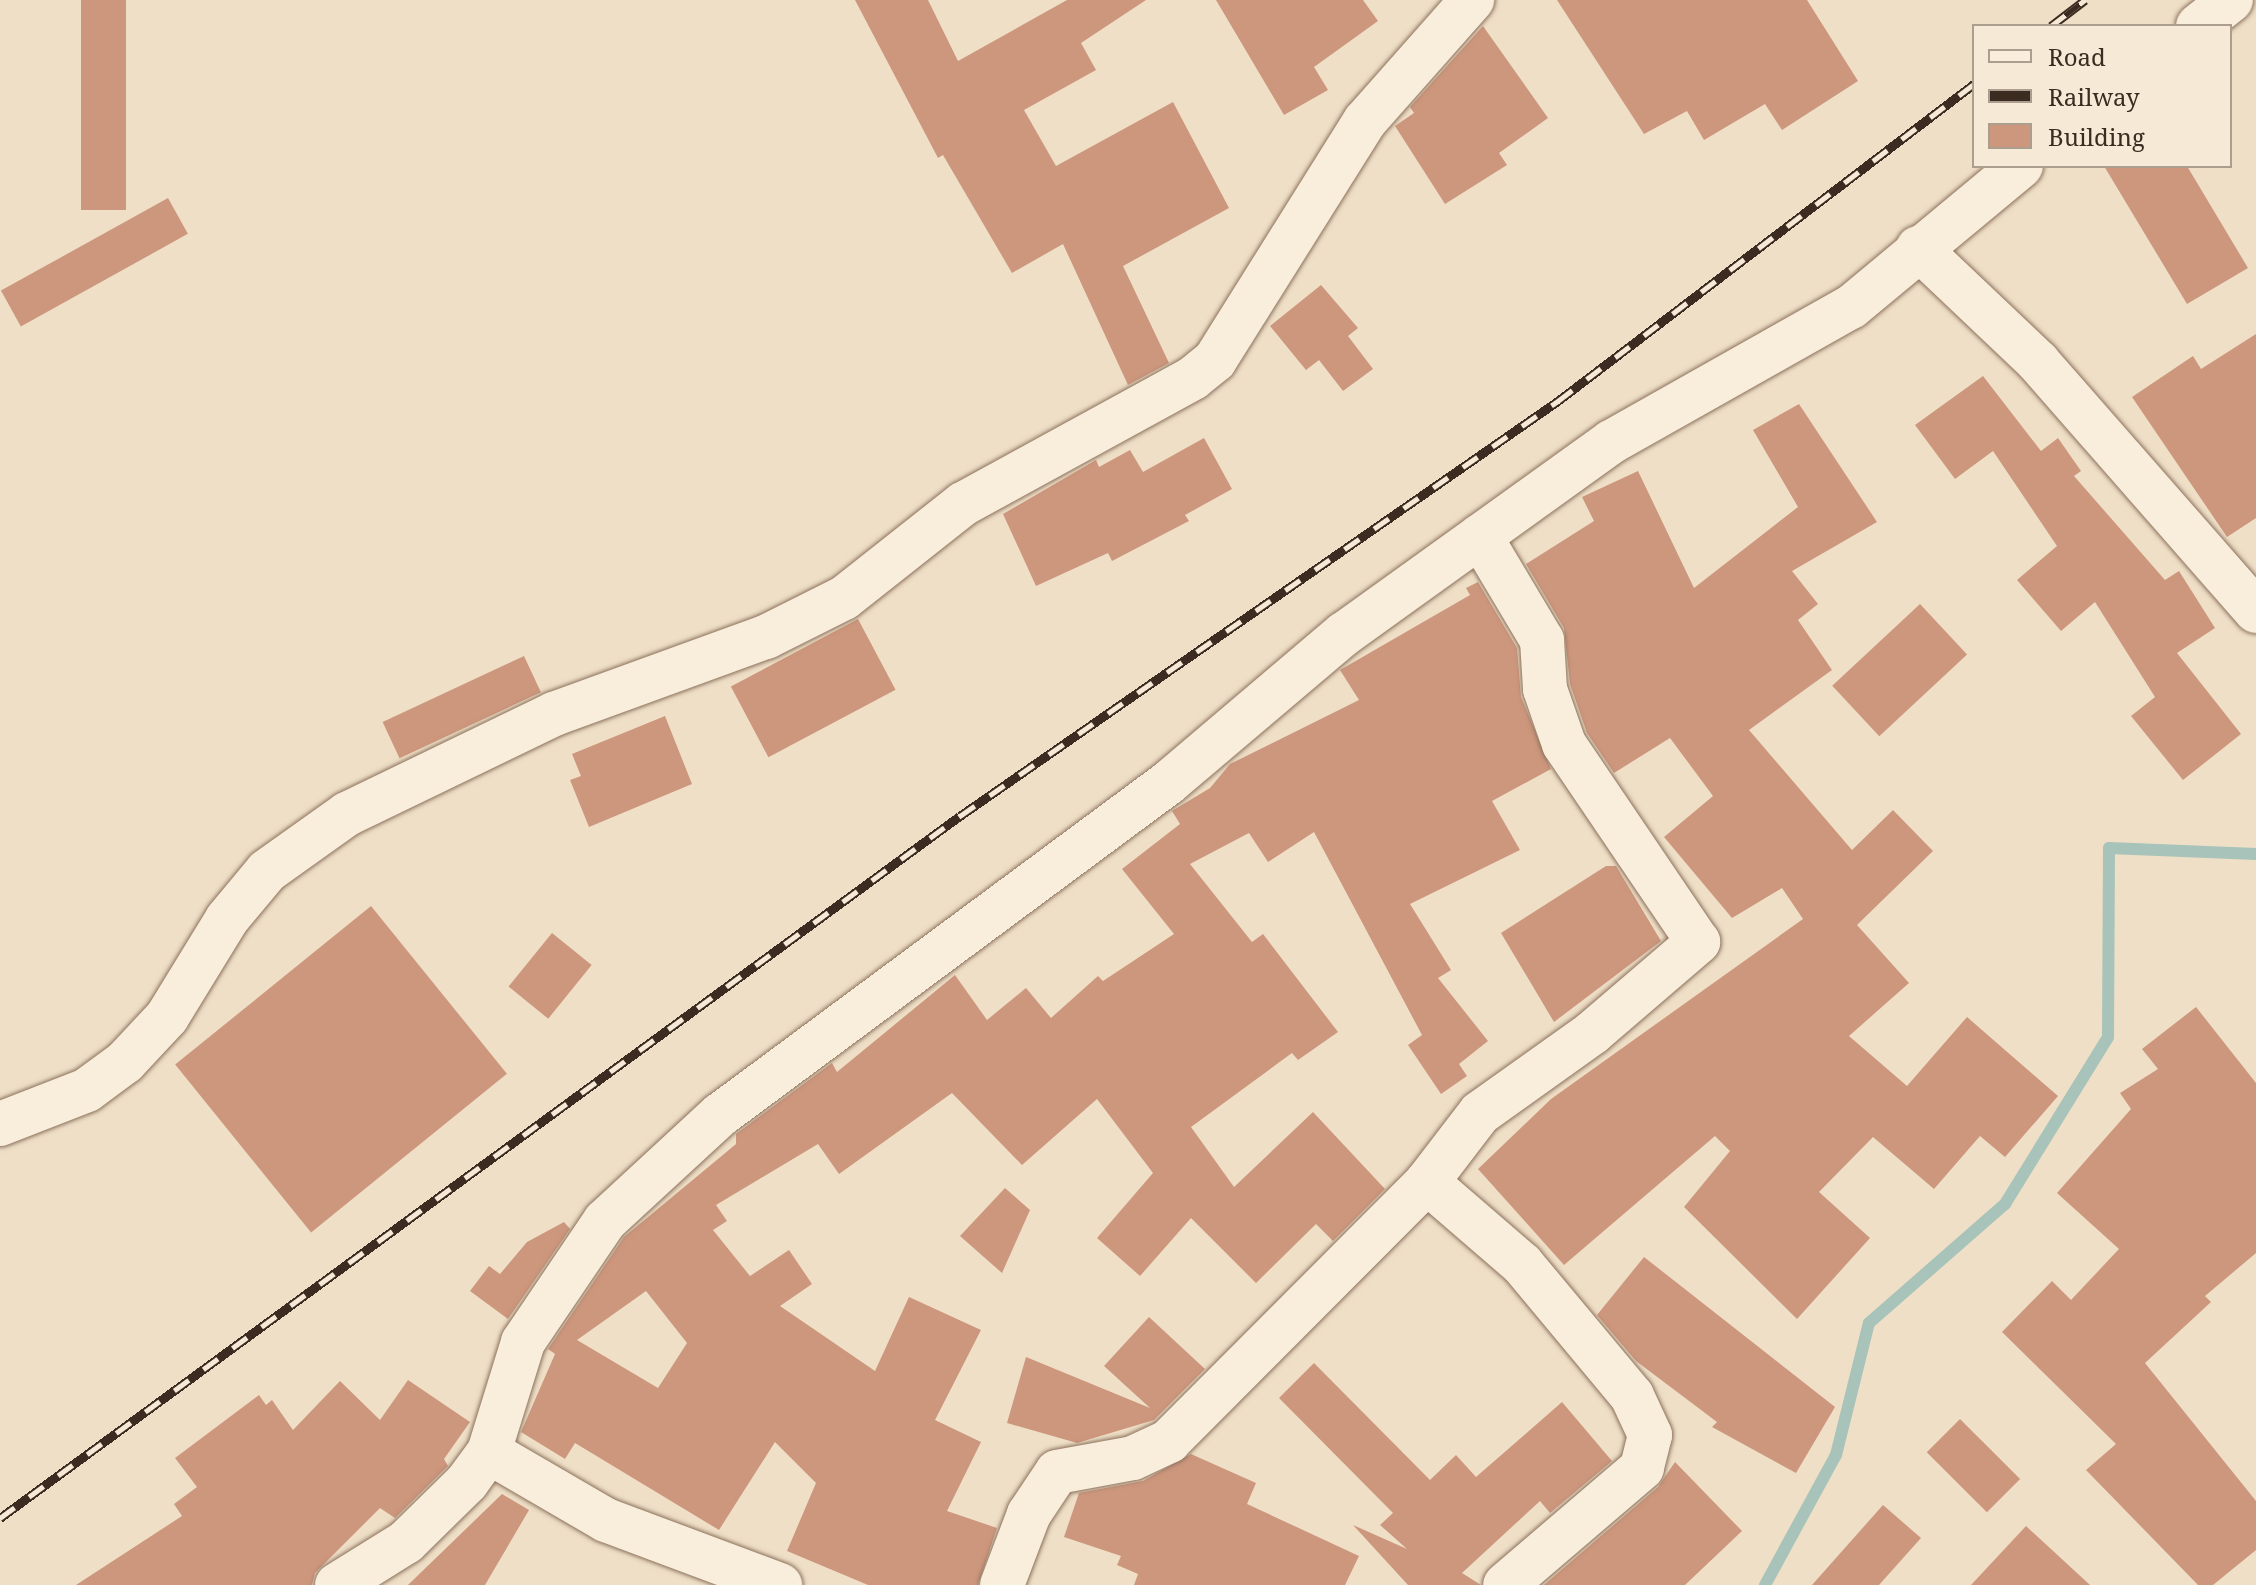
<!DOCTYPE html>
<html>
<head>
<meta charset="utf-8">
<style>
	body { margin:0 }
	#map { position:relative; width:2256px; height:1585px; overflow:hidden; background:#efdfc7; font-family:"Noto Serif",serif }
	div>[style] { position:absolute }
	.stream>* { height:12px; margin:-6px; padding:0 6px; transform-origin:6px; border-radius:6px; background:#a8c3b9 }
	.building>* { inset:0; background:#cd977d; transform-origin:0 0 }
	.roads { filter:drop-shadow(0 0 2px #8b715c) drop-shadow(0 0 2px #8b715c) }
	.minor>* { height:44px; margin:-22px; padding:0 22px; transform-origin:22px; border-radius:22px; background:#f9eddb }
	.rail>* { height:9px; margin-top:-4.5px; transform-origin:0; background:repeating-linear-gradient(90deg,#f6ead7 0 18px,#3b2b20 0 36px); box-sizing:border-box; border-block:2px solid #3b2b20 }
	span { translate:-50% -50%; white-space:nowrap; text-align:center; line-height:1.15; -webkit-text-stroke:8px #f6ead7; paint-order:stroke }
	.legend { position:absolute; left:1972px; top:24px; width:260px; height:144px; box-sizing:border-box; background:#f6ead7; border:2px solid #ab9e8e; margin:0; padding:10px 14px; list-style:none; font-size:24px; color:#3b2b20 }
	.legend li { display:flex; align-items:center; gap:16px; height:40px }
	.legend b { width:40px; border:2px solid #ab9e8e }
</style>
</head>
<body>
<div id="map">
	<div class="stream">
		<i style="left:1765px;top:1585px;width:148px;rotate:-61.4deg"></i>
		<i style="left:1836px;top:1455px;width:136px;rotate:-76deg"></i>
		<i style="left:1869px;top:1323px;width:181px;rotate:-41.2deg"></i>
		<i style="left:2005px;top:1204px;width:196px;rotate:-58.3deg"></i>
		<i style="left:2108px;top:1037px;width:189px;rotate:-89.7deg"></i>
		<i style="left:2109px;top:848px;width:147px;rotate:2.3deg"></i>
	</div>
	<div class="building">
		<i style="left:81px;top:0;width:45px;height:210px"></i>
		<i style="clip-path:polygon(855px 0,928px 0,958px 61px,1067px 0,1146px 0,1081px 43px,1096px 70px,1024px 110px,1056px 166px,1173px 102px,1229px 208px,1123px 266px,1169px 363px,1128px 385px,1063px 244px,1012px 273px,943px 155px,938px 158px)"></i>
		<i style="clip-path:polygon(1216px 0,1363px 0,1378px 21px,1314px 67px,1328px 90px,1284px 115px)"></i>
		<i style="clip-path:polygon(1557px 0,1807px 0,1858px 81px,1782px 130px,1765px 104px,1704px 140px,1687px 111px,1644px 134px)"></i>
		<i style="clip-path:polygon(1483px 26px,1548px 118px,1499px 153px,1507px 165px,1445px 204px,1395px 126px,1414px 113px,1410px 107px)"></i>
		<i style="clip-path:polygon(2104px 166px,2187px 166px,2248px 268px,2187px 304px)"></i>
		<i style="left:168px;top:198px;width:41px;height:191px;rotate:61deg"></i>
		<i style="clip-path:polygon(1321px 285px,1358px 328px,1348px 336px,1373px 369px,1343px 391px,1319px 360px,1306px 370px,1270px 326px)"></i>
		<i style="clip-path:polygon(2256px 334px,2256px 518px,2227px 537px,2132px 397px,2193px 356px,2201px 369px)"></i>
		<i style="clip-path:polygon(1983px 376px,2041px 451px,2058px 438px,2081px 471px,2074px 476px,2165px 580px,2179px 571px,2215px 628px,2177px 653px,2241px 734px,2183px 780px,2131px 716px,2155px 697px,2095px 602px,2061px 631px,2017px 580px,2057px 546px,1993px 451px,1955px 479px,1915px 425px)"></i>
		<i style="clip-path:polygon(1799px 404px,1877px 522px,1792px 571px,1818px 604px,1798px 620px,1832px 670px,1749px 730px,1852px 850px,1893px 810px,1933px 851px,1857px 925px,1909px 983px,1849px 1036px,1907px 1086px,1967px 1017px,2058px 1096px,2005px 1157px,1980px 1136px,1934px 1189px,1873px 1137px,1819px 1192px,1870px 1238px,1797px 1319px,1684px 1207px,1730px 1151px,1715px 1136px,1564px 1265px,1478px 1169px,1551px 1099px,1803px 919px,1782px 888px,1732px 918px,1664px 837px,1713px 796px,1670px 738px,1614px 773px,1587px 733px,1570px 684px,1564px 628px,1526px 564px,1594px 521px,1582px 497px,1638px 471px,1694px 588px,1798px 507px,1753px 430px)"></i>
		<i style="clip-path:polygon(1204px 438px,1232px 489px,1185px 515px,1189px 521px,1112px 561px,1108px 553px,1036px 586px,1003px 514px,1096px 460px,1099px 467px,1130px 450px,1143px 472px)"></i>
		<i style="clip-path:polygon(evenodd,1478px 582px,1517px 648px,1521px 697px,1551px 769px,1492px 801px,1520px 850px,1410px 904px,1451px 970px,1438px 978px,1488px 1041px,1459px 1064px,1467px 1076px,1441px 1094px,1408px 1045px,1422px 1035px,1314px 832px,1268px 862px,1249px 833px,1190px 864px,1252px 942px,1263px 934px,1338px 1032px,1298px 1060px,1292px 1053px,1191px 1127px,1234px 1187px,1313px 1112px,1385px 1189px,1333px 1241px,1316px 1224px,1256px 1283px,1191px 1218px,1140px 1276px,1097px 1238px,1153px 1173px,1097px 1099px,1022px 1165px,952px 1093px,839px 1174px,818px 1144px,716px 1205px,727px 1221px,713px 1230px,750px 1276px,789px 1250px,812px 1284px,780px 1306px,875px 1371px,909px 1297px,981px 1330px,935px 1420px,981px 1442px,947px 1511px,997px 1528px,978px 1585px,868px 1585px,787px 1551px,816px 1483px,775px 1442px,719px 1530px,575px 1443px,565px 1459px,521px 1432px,555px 1354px,548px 1349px,624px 1237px,736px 1144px,736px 1134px,832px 1063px,837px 1072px,955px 975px,987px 1020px,1026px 988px,1051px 1018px,1098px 976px,1103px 981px,1174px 934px,1122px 869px,1180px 824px,1172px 811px,1210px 788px,1230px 764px,1359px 700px,1340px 670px,1470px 595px,1466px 588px,1478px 582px,646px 1291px,687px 1343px,658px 1388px,577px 1340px,646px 1291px)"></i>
		<i style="left:1920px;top:604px;width:69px;height:120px;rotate:47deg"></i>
		<i style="left:858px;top:619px;width:80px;height:144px;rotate:62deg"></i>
		<i style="left:524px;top:656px;width:40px;height:156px;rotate:65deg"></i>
		<i style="clip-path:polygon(665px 716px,692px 784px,589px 827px,570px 780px,581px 776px,572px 754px)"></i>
		<i style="clip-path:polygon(1606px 866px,1616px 866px,1661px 941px,1554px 1022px,1501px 933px)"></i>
		<i style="left:371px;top:906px;width:216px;height:252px;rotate:51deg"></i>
		<i style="left:552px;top:933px;width:51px;height:69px;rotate:39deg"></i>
		<i style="clip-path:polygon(2196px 1007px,2256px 1083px,2256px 1253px,2205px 1296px,2211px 1302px,2145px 1363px,2256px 1501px,2256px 1550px,2213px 1585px,2198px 1585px,2086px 1470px,2116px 1444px,2002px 1332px,2052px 1281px,2071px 1300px,2119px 1249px,2057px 1193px,2131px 1109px,2120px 1093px,2158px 1069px,2142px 1049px)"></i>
		<i style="clip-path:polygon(1005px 1188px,1030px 1210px,1002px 1273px,960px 1236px)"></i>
		<i style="clip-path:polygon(564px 1222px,570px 1229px,508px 1319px,470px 1291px,489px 1266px,500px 1274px,527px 1242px)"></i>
		<i style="clip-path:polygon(1644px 1257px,1835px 1407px,1796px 1473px,1712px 1427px,1717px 1422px,1636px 1361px,1597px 1315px)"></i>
		<i style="clip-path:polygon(1149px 1317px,1205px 1369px,1154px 1420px,1077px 1443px,1007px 1423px,1026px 1357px,1150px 1408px,1104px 1366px)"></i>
		<i style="clip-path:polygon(1314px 1363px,1430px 1480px,1456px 1455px,1476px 1477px,1562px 1402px,1612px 1461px,1550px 1513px,1540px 1501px,1462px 1573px,1481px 1585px,1408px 1585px,1353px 1525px,1407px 1549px,1380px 1525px,1393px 1513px,1279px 1398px)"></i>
		<i style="clip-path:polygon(408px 1380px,470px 1422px,444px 1459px,448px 1466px,395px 1518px,380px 1508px,315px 1573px,312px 1585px,76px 1585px,182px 1516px,174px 1504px,197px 1487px,175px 1458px,259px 1395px,266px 1405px,272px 1400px,293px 1430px,340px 1381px,380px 1420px)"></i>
		<i style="left:1960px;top:1419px;width:85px;height:47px;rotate:45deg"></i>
		<i style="clip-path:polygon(1191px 1454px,1256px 1483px,1247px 1504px,1359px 1556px,1345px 1585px,1134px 1585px,1138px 1574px,1117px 1565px,1121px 1556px,1064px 1537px,1079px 1493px,1143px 1481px)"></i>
		<i style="clip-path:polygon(1675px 1462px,1742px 1531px,1685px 1585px,1544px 1585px,1658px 1487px)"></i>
		<i style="clip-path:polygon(502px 1494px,529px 1510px,485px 1585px,408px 1585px)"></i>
		<i style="clip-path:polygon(1883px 1505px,1921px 1538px,1879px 1585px,1812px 1585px)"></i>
		<i style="clip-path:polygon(2026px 1526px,2090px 1585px,1971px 1585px)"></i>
	</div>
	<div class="roads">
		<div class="minor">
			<i style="left:2198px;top:26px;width:42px;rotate:-38.2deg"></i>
			<i style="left:1918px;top:248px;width:166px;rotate:43.5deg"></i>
			<i style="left:2038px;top:362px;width:331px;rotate:48.8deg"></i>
			<i style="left:0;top:1124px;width:93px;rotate:-21.3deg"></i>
			<i style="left:87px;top:1090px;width:47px;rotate:-36.4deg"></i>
			<i style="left:125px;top:1062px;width:62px;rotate:-47deg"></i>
			<i style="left:167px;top:1017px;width:115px;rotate:-58.5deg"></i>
			<i style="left:227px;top:919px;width:62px;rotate:-50.2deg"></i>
			<i style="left:267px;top:871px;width:98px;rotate:-35.5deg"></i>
			<i style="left:347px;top:814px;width:230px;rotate:-25.8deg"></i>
			<i style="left:554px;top:714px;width:226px;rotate:-20deg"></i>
			<i style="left:766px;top:637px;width:87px;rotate:-26.6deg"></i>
			<i style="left:844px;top:598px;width:152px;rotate:-38.3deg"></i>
			<i style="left:963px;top:504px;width:262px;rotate:-28.7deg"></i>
			<i style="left:1193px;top:378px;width:28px;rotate:-39deg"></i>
			<i style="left:1215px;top:360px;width:282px;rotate:-57.9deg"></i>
			<i style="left:1365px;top:121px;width:162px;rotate:-48.5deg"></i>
			<i style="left:1427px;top:1182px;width:125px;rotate:40.8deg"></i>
			<i style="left:1522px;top:1264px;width:172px;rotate:50.2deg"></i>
			<i style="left:1632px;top:1396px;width:43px;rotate:65.2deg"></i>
			<i style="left:1650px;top:1435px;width:34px;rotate:104deg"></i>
			<i style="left:1642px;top:1468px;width:180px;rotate:139.5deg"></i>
			<i style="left:489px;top:1452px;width:135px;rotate:30.2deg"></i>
			<i style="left:606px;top:1520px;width:186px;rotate:20.5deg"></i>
			<i style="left:337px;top:1585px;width:81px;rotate:-31.9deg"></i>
			<i style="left:406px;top:1542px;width:86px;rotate:-44.5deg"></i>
			<i style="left:467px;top:1482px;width:37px;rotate:-54deg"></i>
			<i style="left:489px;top:1452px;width:115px;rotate:-72.8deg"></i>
			<i style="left:523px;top:1342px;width:146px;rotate:-55.9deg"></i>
			<i style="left:605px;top:1221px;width:156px;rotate:-42.7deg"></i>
			<i style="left:720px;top:1115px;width:558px;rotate:-36.54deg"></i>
			<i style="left:1168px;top:783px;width:231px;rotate:-40.3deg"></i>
			<i style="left:1344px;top:634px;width:329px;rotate:-35.7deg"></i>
			<i style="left:1611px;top:442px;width:275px;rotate:-29.4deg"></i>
			<i style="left:1851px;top:307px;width:221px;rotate:-39.7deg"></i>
			<i style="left:1002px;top:1585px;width:76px;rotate:-69.2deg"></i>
			<i style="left:1029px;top:1514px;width:50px;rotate:-56.3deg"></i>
			<i style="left:1057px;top:1472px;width:77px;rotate:-10.4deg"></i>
			<i style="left:1133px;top:1458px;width:40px;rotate:-25deg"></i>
			<i style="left:1169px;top:1441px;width:366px;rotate:-45.1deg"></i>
			<i style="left:1427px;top:1182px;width:87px;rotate:-52.5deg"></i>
			<i style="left:1480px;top:1113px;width:138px;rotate:-35.5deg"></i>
			<i style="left:1592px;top:1033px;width:140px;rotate:-40.6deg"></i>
			<i style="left:1698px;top:942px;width:239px;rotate:-124.1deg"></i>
			<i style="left:1564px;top:744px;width:58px;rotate:-109.1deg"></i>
			<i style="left:1545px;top:689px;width:49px;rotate:-93.5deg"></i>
			<i style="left:1542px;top:640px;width:121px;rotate:-120.8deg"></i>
		</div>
	</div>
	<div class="rail">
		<i style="left:2051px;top:26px;width:43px;rotate:-37.4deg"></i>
		<i style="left:0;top:1518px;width:1189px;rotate:-36.18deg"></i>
		<i style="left:960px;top:816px;width:728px;rotate:-34.76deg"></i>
		<i style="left:1558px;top:401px;width:523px;rotate:-37.31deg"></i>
	</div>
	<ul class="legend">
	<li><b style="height:10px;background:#f9eddb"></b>Road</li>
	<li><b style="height:10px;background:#3b2b20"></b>Railway</li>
	<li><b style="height:22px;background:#cd977d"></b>Building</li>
	</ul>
</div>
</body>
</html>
